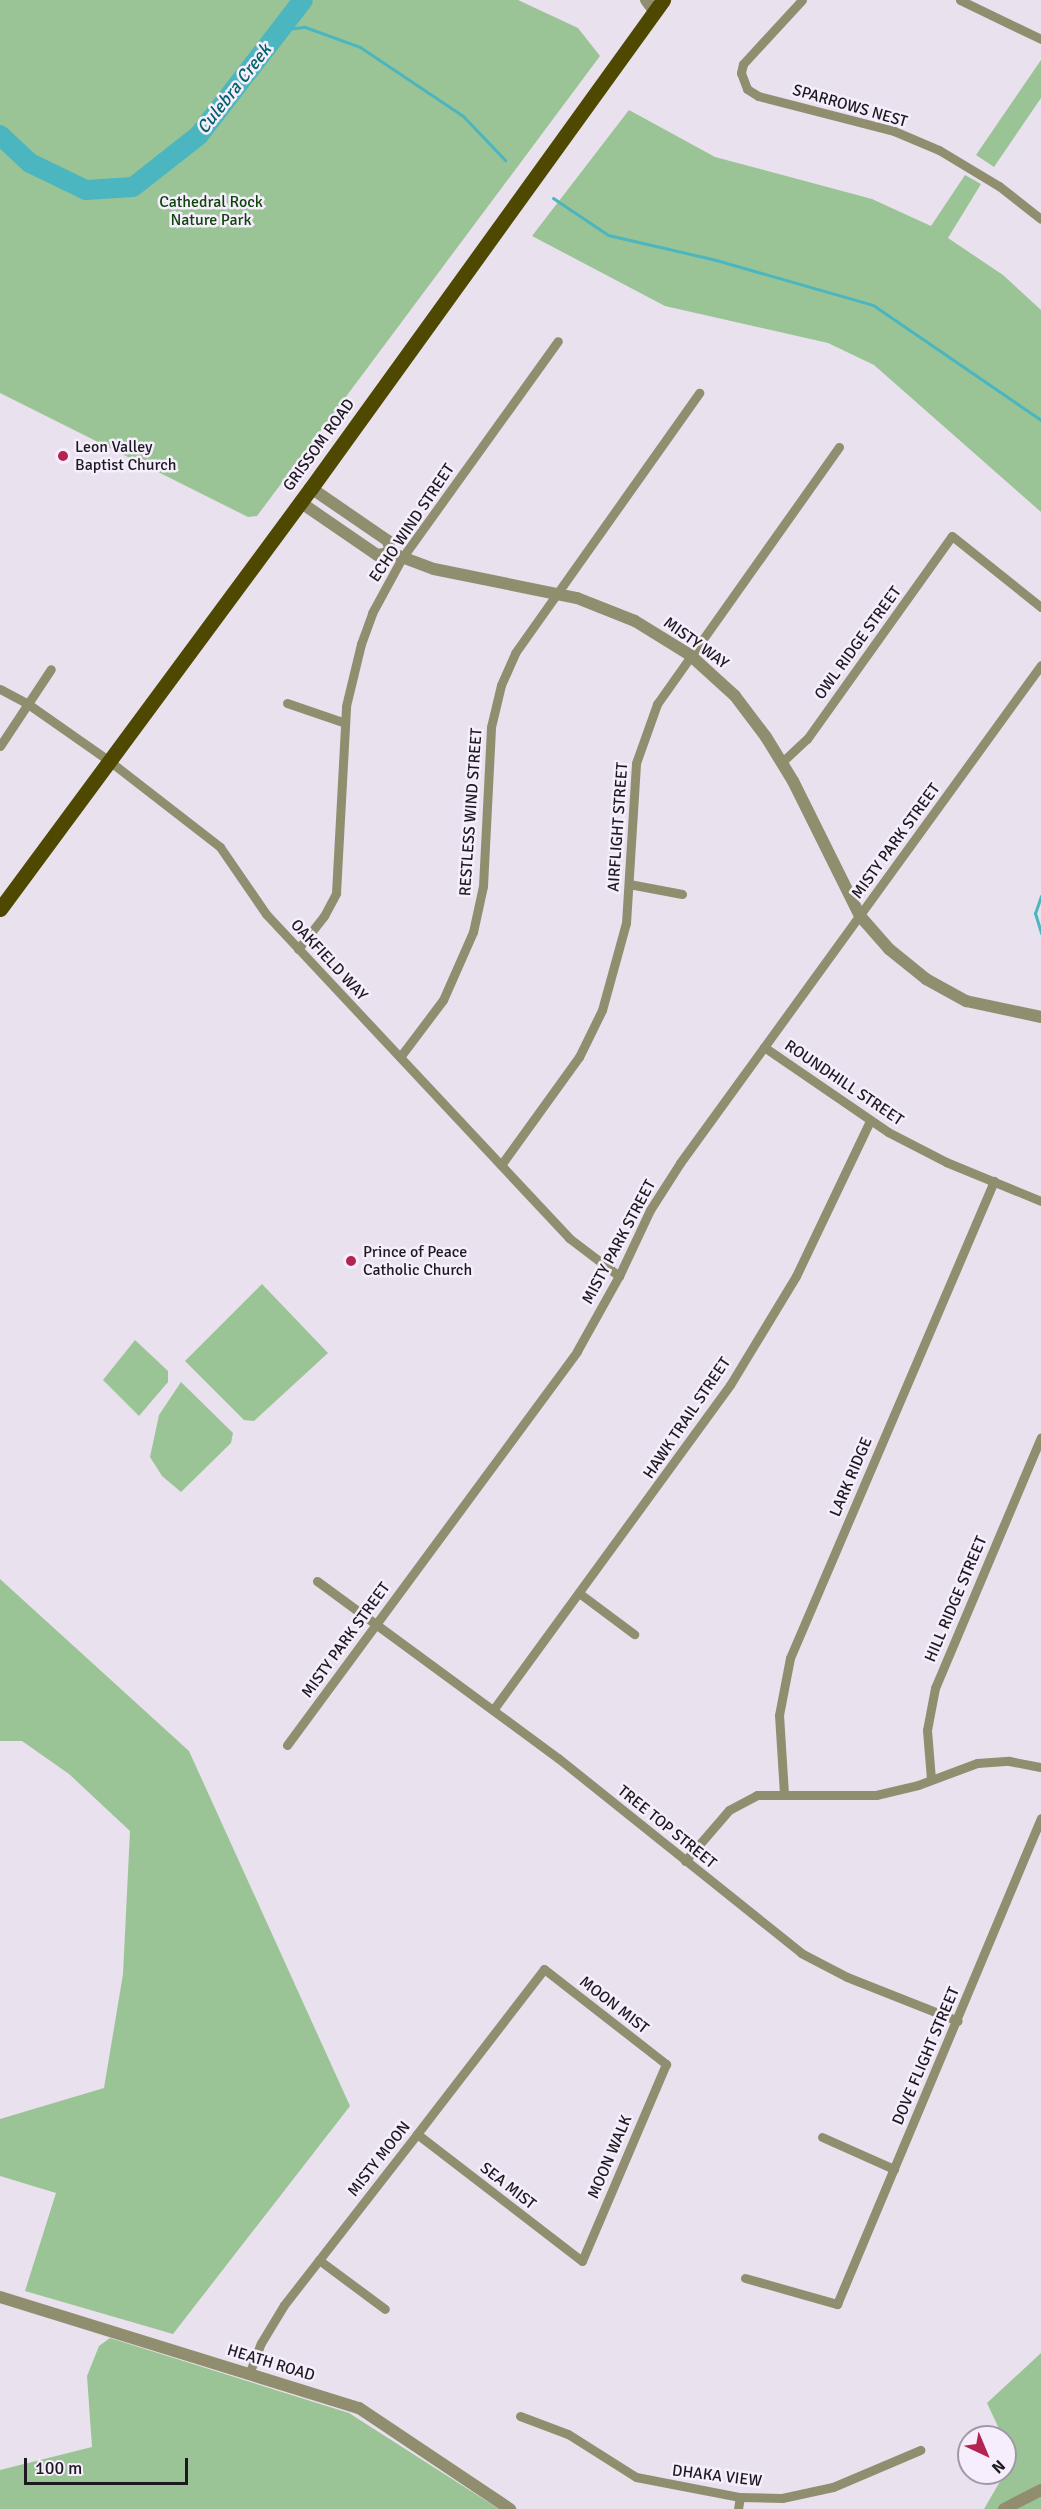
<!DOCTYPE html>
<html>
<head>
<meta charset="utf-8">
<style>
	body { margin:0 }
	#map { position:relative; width:1041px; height:2509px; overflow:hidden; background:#e9e1ee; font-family:Signika,sans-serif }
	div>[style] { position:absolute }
	.green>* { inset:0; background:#9bc496 }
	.stream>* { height:3px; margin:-1.5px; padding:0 1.5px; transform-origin:1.5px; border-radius:1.5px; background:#4bb6bf }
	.river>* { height:20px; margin:-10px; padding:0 10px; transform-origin:10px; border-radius:10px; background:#4bb6bf }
	.minor>* { height:9px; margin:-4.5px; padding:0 4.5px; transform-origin:4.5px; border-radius:4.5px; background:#918e70 }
	.tertiary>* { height:12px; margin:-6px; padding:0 6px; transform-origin:6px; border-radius:6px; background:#918e70 }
	.primary>* { height:15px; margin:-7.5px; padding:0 7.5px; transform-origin:7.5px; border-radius:7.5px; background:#4e4801 }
	.dots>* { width:16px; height:16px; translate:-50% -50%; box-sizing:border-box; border:3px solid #f6eefc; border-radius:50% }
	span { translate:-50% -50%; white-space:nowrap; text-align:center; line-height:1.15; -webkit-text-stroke:5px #f6eefc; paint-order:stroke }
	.street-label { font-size:16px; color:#1d1a1f }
	.park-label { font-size:16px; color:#0e440c }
	.poi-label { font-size:16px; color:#1d1a1f }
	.left { translate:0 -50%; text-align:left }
	.water-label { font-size:18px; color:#026269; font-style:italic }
	.north { position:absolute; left:957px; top:2425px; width:60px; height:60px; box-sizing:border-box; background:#f6eefc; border:2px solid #9f99a4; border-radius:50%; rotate:136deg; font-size:16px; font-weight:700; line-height:24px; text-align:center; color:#1d1a1f }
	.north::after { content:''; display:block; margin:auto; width:21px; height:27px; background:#b42452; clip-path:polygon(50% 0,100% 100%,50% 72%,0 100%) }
	.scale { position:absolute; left:24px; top:2458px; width:164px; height:27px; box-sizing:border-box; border:3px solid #1d1a1f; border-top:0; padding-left:8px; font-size:18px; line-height:21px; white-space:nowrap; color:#1d1a1f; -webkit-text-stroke:4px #f6eefc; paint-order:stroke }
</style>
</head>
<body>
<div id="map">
	<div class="green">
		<i style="clip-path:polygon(0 0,518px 0,578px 28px,600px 56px,257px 516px,248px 517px,0 393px)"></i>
		<i style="clip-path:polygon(1041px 60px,1041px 98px,994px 167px,976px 155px)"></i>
		<i style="clip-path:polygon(629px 110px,715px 157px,872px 199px,931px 226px,965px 175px,981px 184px,948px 238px,1003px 275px,1041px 310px,1041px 512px,874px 365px,828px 343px,665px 306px,532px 236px)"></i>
		<i style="clip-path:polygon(262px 1284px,328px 1353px,254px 1421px,244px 1420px,185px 1361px)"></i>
		<i style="clip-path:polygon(135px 1340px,168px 1371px,168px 1382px,139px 1416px,103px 1380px)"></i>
		<i style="clip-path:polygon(181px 1382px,233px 1433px,231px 1443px,181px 1492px,162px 1476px,150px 1457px,159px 1415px)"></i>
		<i style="clip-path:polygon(0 1579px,189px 1751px,350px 2106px,173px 2334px,25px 2291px,56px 2193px,0 2176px,0 2119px,104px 2088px,123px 1974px,130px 1831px,69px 1774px,22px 1741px,0 1741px)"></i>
		<i style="clip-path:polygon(110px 2338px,349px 2413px,499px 2509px,0 2509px,0 2470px,92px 2447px,87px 2376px,99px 2346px)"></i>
		<i style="clip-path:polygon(1041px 2353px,1041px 2509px,984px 2509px,1013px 2459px,987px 2403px)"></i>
	</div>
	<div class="stream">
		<i style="left:279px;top:30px;width:26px;rotate:-7deg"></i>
		<i style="left:305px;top:27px;width:59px;rotate:20deg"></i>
		<i style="left:360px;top:47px;width:124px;rotate:33.8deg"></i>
		<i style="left:463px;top:116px;width:61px;rotate:46.3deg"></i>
		<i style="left:553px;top:198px;width:66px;rotate:33.9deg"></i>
		<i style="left:608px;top:235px;width:111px;rotate:13deg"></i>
		<i style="left:716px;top:260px;width:163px;rotate:16deg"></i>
		<i style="left:873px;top:305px;width:204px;rotate:34.4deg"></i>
		<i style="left:1041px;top:896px;width:18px;rotate:109deg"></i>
		<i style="left:1035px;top:913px;width:21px;rotate:73deg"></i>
	</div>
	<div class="river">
		<i style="left:0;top:135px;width:41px;rotate:43deg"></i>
		<i style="left:30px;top:163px;width:62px;rotate:25.7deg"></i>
		<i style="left:86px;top:190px;width:47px;rotate:-3.7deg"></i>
		<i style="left:133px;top:187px;width:84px;rotate:-38.2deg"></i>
		<i style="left:199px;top:135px;width:170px;rotate:-52.4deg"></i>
	</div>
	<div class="minor">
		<i style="left:802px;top:0;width:87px;rotate:132.7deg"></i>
		<i style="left:743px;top:64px;width:9px;rotate:103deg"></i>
		<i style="left:741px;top:73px;width:17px;rotate:69deg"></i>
		<i style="left:747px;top:89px;width:13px;rotate:32deg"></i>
		<i style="left:758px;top:96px;width:140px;rotate:14.4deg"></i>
		<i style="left:894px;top:131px;width:49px;rotate:22.9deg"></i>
		<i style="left:939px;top:150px;width:70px;rotate:31deg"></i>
		<i style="left:999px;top:186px;width:53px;rotate:38.2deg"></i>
		<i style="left:960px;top:0;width:90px;rotate:25.7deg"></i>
		<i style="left:0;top:689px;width:32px;rotate:28deg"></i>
		<i style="left:28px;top:704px;width:98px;rotate:35deg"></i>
		<i style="left:108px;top:760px;width:142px;rotate:37.8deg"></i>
		<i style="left:220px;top:847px;width:81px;rotate:55.5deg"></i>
		<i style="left:266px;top:914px;width:444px;rotate:46.9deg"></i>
		<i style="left:569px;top:1238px;width:63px;rotate:37.2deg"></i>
		<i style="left:287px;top:703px;width:61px;rotate:19deg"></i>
		<i style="left:0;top:746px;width:92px;rotate:-56.5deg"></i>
		<i style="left:782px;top:762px;width:34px;rotate:-43deg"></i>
		<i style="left:807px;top:739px;width:249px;rotate:-54.5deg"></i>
		<i style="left:952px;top:536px;width:114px;rotate:38.6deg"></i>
		<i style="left:629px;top:884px;width:54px;rotate:10.7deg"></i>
		<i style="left:298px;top:949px;width:42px;rotate:-51.8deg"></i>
		<i style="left:324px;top:916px;width:26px;rotate:-62deg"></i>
		<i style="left:336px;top:893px;width:187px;rotate:-86.9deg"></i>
		<i style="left:346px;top:706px;width:64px;rotate:-76.4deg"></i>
		<i style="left:361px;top:644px;width:33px;rotate:-70deg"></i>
		<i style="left:372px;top:613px;width:63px;rotate:-61.4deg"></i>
		<i style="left:402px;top:558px;width:267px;rotate:-54.3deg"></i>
		<i style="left:764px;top:1047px;width:150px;rotate:34.4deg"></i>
		<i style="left:888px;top:1132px;width:65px;rotate:27.3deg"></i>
		<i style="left:946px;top:1162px;width:103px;rotate:22.3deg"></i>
		<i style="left:400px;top:1057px;width:71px;rotate:-53deg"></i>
		<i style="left:443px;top:1000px;width:74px;rotate:-66.2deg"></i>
		<i style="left:473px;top:932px;width:47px;rotate:-77.7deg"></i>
		<i style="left:483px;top:886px;width:159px;rotate:-87.1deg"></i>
		<i style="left:491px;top:727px;width:43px;rotate:-76.6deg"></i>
		<i style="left:501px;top:685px;width:35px;rotate:-66deg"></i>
		<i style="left:515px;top:653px;width:319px;rotate:-54.7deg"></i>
		<i style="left:501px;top:1165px;width:133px;rotate:-54.2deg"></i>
		<i style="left:579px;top:1057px;width:52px;rotate:-63.9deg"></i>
		<i style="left:602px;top:1010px;width:90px;rotate:-74.6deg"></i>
		<i style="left:626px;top:923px;width:160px;rotate:-86.4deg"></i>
		<i style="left:636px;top:763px;width:63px;rotate:-70.4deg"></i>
		<i style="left:657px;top:704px;width:315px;rotate:-54.7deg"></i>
		<i style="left:317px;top:1581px;width:299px;rotate:36.3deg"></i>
		<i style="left:558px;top:1758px;width:312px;rotate:38.7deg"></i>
		<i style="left:801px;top:1953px;width:52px;rotate:27.6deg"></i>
		<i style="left:847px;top:1977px;width:119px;rotate:21.6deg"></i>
		<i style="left:579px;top:1593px;width:69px;rotate:36.7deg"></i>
		<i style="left:493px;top:1710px;width:402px;rotate:-53.9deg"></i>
		<i style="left:730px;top:1385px;width:127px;rotate:-58.8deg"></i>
		<i style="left:796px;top:1276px;width:172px;rotate:-64.5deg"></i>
		<i style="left:287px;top:1745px;width:489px;rotate:-53.6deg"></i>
		<i style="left:577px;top:1351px;width:86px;rotate:-60.8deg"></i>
		<i style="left:619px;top:1276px;width:73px;rotate:-64.8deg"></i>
		<i style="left:650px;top:1210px;width:56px;rotate:-57.4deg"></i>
		<i style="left:680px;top:1163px;width:615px;rotate:-54.06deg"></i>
		<i style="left:931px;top:1779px;width:49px;rotate:-94.7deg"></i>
		<i style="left:927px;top:1730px;width:43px;rotate:-79.2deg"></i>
		<i style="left:935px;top:1688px;width:272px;rotate:-67.1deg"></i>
		<i style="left:784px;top:1794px;width:79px;rotate:-93.6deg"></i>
		<i style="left:779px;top:1715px;width:58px;rotate:-79.1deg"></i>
		<i style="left:790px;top:1658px;width:519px;rotate:-66.84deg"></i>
		<i style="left:685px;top:1861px;width:67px;rotate:-49.2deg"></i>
		<i style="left:729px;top:1810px;width:32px;rotate:-28deg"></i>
		<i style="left:757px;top:1795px;width:119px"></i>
		<i style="left:876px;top:1795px;width:43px;rotate:-13.4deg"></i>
		<i style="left:918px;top:1785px;width:63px;rotate:-20.4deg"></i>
		<i style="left:977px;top:1763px;width:32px;rotate:-4deg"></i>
		<i style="left:1009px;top:1761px;width:33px;rotate:11deg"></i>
		<i style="left:822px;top:2137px;width:79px;rotate:24deg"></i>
		<i style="left:319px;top:2260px;width:82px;rotate:36.6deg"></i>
		<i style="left:745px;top:2278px;width:96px;rotate:15.8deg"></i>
		<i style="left:837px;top:2304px;width:527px;rotate:-67.23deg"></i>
		<i style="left:249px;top:2374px;width:33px;rotate:-69deg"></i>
		<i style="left:261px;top:2343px;width:44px;rotate:-58.8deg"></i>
		<i style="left:284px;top:2305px;width:217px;rotate:-52.1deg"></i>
		<i style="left:417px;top:2134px;width:208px;rotate:-52.4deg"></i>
		<i style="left:544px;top:1969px;width:155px;rotate:37.9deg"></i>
		<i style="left:666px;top:2064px;width:214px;rotate:113.1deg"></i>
		<i style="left:582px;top:2261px;width:208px;rotate:-142.4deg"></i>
		<i style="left:520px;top:2416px;width:51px;rotate:20.6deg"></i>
		<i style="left:568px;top:2434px;width:80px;rotate:32.3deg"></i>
		<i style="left:636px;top:2477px;width:106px;rotate:10.9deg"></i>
		<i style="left:740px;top:2497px;width:42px;rotate:1.4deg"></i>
		<i style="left:782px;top:2498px;width:52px;rotate:-12.2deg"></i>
		<i style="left:833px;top:2487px;width:95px;rotate:-23deg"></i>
		<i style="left:738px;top:2509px;width:12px;rotate:-81deg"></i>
	</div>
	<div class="tertiary">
		<i style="left:646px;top:0;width:14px;rotate:54deg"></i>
		<i style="left:311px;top:488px;width:93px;rotate:34.5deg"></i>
		<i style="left:388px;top:541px;width:12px;rotate:76deg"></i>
		<i style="left:300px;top:502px;width:93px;rotate:34.5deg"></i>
		<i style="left:377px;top:555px;width:14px;rotate:-8deg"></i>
		<i style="left:391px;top:553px;width:46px;rotate:20.4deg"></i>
		<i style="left:434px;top:569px;width:146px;rotate:11.5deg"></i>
		<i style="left:577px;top:598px;width:62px;rotate:21.6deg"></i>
		<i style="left:635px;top:621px;width:65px;rotate:31.7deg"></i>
		<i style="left:690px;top:655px;width:61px;rotate:42.3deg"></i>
		<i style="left:735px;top:696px;width:51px;rotate:52.9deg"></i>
		<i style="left:766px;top:737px;width:52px;rotate:58.5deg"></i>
		<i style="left:793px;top:781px;width:151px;rotate:63.6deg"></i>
		<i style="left:860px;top:916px;width:44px;rotate:48.7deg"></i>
		<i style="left:889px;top:949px;width:48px;rotate:39deg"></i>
		<i style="left:926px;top:979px;width:46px;rotate:28.8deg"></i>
		<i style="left:966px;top:1001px;width:77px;rotate:12deg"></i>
		<i style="left:0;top:2297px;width:376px;rotate:17.2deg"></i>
		<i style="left:359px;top:2408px;width:182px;rotate:33.8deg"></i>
		<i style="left:1004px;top:2509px;width:42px;rotate:-27.2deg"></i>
	</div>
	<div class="primary">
		<i style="left:0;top:909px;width:523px;rotate:-53.55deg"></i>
		<i style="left:311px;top:488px;width:602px;rotate:-54.2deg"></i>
	</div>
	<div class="dots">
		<i style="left:63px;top:456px;background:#b42452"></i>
		<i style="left:351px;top:1261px;background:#b42452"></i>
	</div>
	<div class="street-label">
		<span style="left:850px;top:106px;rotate:16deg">SPARROWS NEST</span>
		<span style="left:319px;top:445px;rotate:-54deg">GRISSOM ROAD</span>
		<span style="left:412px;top:523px;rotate:-56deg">ECHO WIND STREET</span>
		<span style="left:696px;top:643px;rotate:36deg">MISTY WAY</span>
		<span style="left:858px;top:643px;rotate:-54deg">OWL RIDGE STREET</span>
		<span style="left:471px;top:812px;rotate:-86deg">RESTLESS WIND STREET</span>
		<span style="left:618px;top:827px;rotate:-86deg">AIRFLIGHT STREET</span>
		<span style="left:896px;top:841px;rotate:-54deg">MISTY PARK STREET</span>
		<span style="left:329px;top:960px;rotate:47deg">OAKFIELD WAY</span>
		<span style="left:844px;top:1083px;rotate:34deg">ROUNDHILL STREET</span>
		<span style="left:619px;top:1242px;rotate:-62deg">MISTY PARK STREET</span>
		<span style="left:687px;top:1418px;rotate:-56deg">HAWK TRAIL STREET</span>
		<span style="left:851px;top:1477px;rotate:-67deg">LARK RIDGE</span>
		<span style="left:956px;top:1599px;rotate:-67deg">HILL RIDGE STREET</span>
		<span style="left:346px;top:1640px;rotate:-54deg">MISTY PARK STREET</span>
		<span style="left:667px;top:1827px;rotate:39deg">TREE TOP STREET</span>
		<span style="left:614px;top:2005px;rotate:38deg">MOON MIST</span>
		<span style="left:926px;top:2056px;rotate:-67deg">DOVE FLIGHT STREET</span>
		<span style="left:610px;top:2157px;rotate:-67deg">MOON WALK</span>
		<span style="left:379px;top:2159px;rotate:-52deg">MISTY MOON</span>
		<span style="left:508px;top:2186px;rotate:38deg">SEA MIST</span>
		<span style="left:271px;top:2363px;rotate:17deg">HEATH ROAD</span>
		<span style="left:717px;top:2476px;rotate:7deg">DHAKA VIEW</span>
	</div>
	<div class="park-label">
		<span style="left:211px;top:211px">Cathedral Rock<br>Nature Park</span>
	</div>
	<div class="poi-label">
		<span class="left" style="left:75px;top:456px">Leon Valley<br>Baptist Church</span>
		<span class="left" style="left:363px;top:1261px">Prince of Peace<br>Catholic Church</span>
	</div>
	<div class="water-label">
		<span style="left:234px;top:89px;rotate:-52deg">Culebra Creek</span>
	</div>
	<div class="north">N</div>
	<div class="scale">100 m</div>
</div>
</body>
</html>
